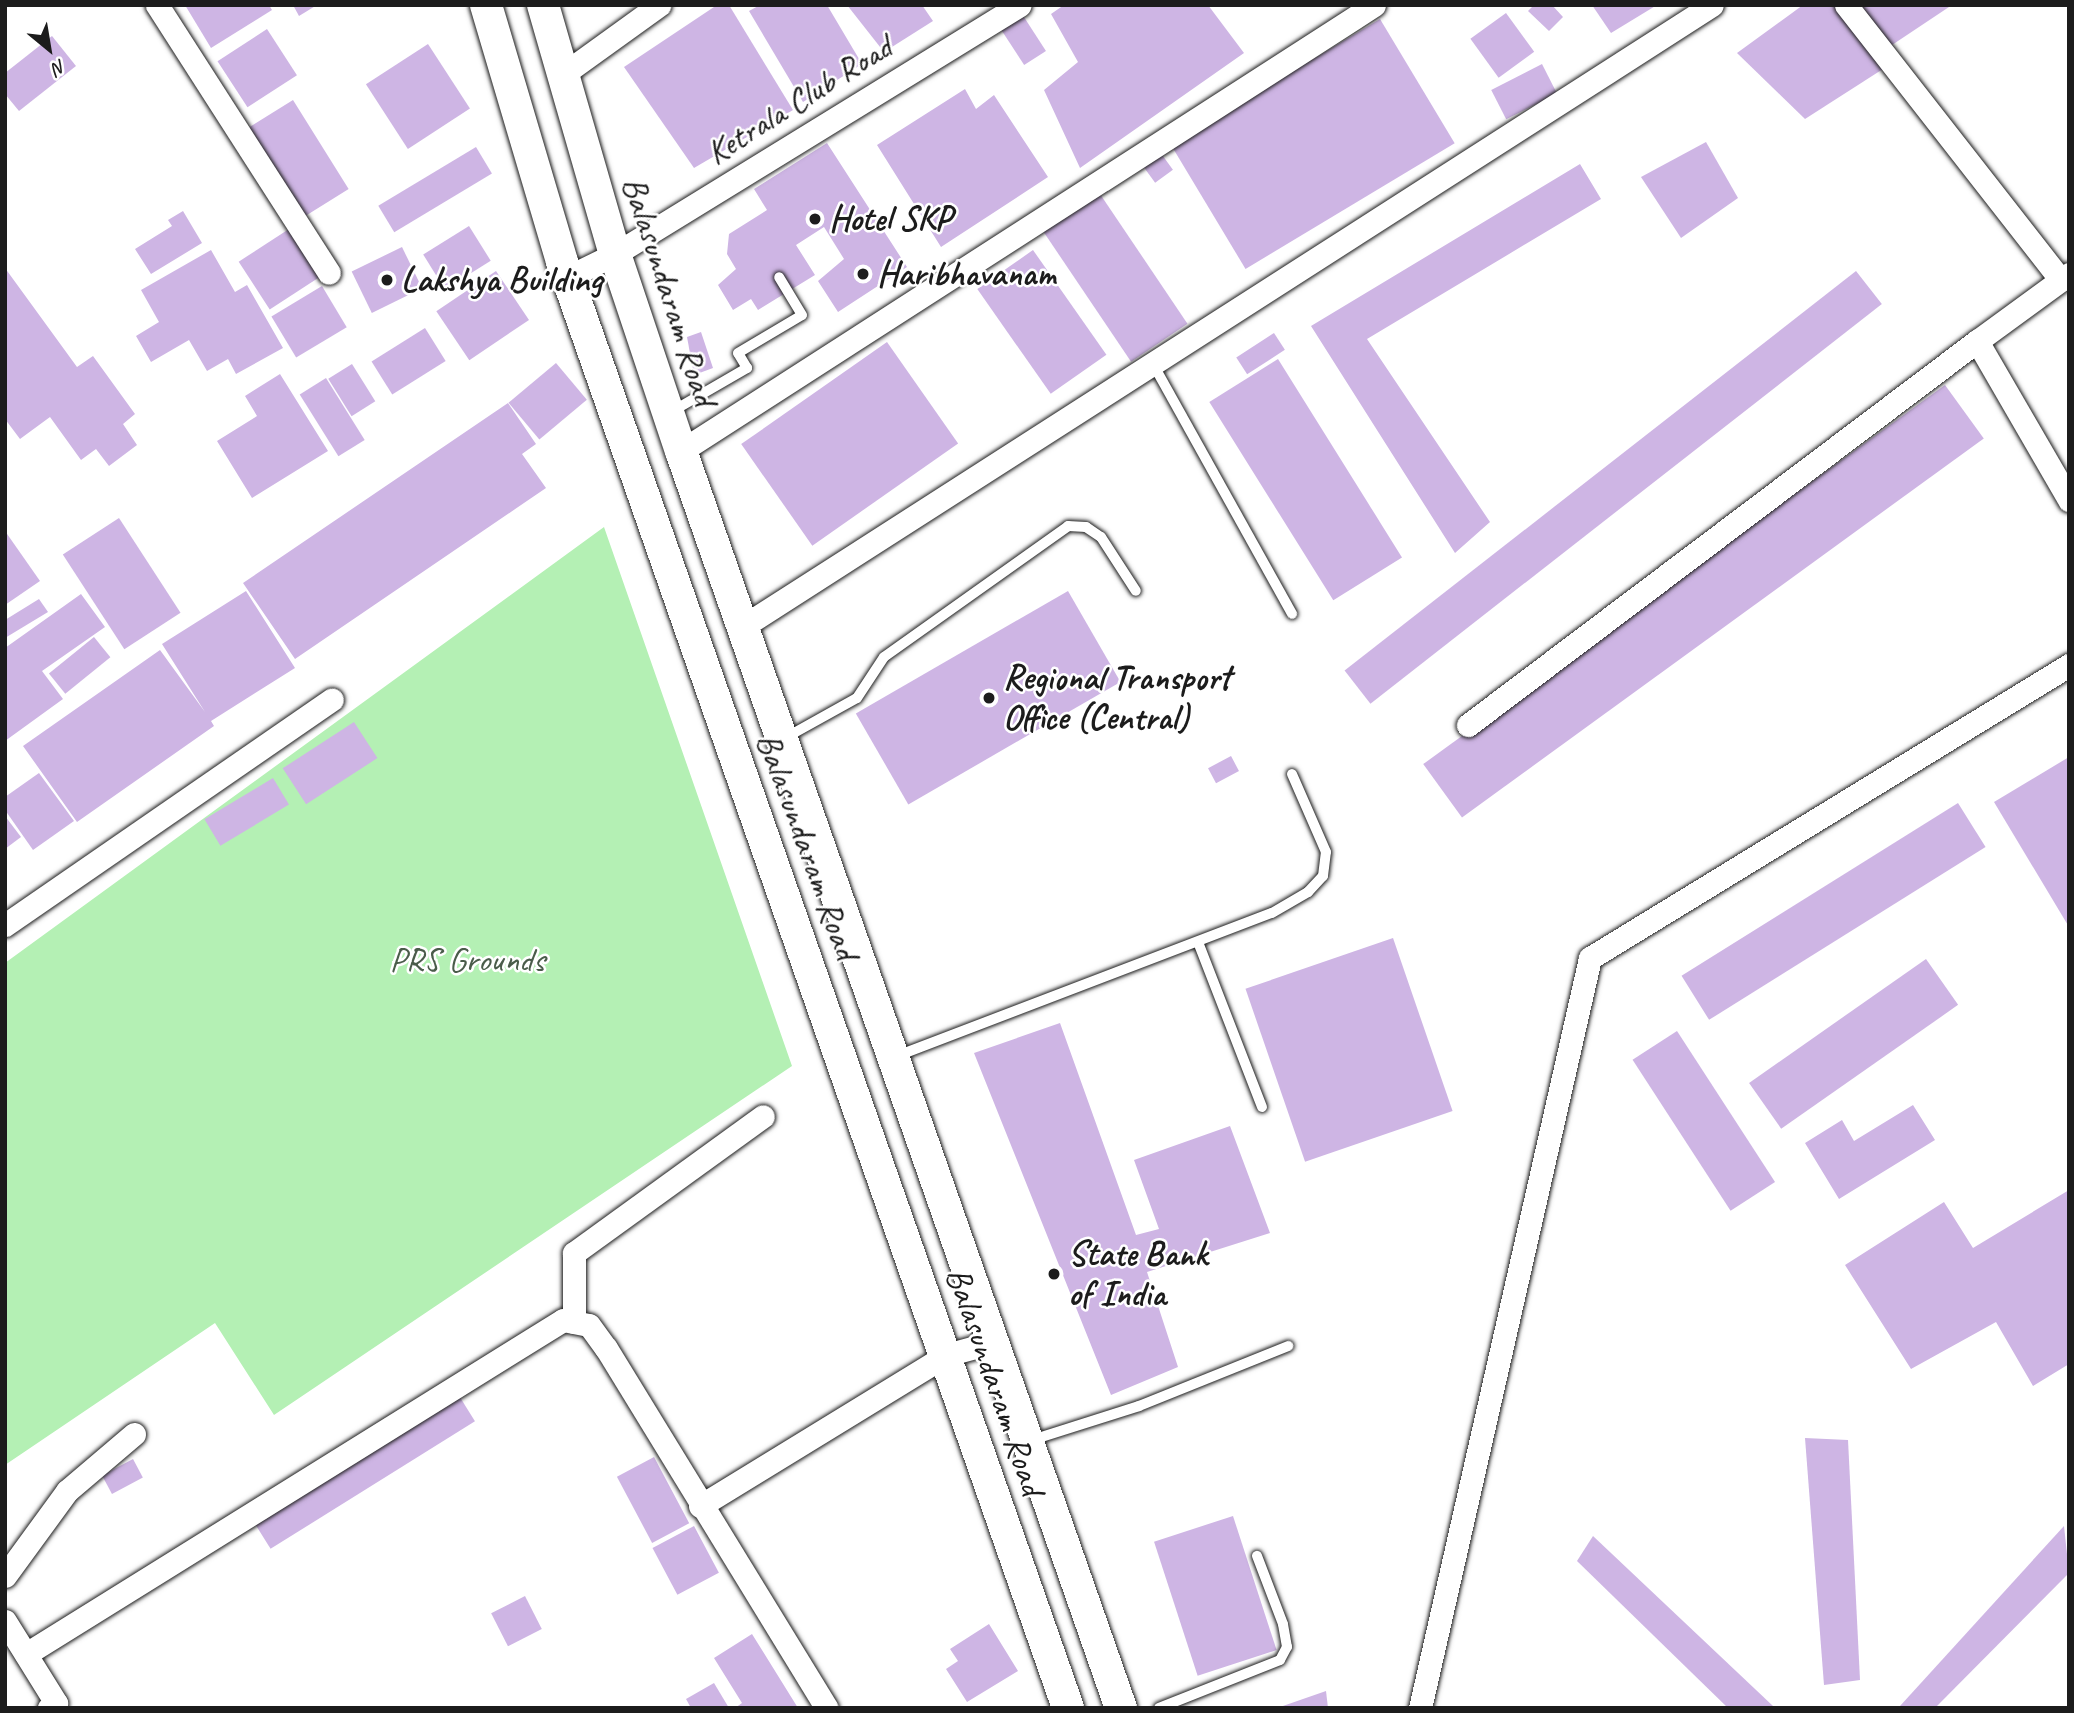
<!DOCTYPE html>
<html>
<head>
<meta charset="utf-8">
<style>
	body { margin:0 }
	#map { position:relative; width:2074px; height:1713px; overflow:hidden; background:#fff; font-family:Caveat,sans-serif }
	div>[style] { position:absolute }
	.green>* { inset:0; background:#b4f0b4 }
	.building>* { inset:0; background:#ceb5e4; transform-origin:0 0 }
	.roads { filter:drop-shadow(0 0 2px #1c1c1c) drop-shadow(0 0 2px #1c1c1c) }
	.service>* { height:10px; margin:-5px; padding:0 5px; transform-origin:5px; border-radius:5px; background:#fff }
	.minor>* { height:23px; margin:-11.5px; padding:0 11.5px; transform-origin:11.5px; border-radius:11.5px; background:#fff }
	.secondary>* { height:32px; margin:-16px; padding:0 16px; transform-origin:16px; border-radius:16px; background:#fff }
	.dots>* { width:19px; height:19px; translate:-50% -50%; box-sizing:border-box; border:4px solid #fff; border-radius:50% }
	span { translate:-50% -50%; white-space:nowrap; text-align:center; line-height:1.15; -webkit-text-stroke:5px #fff; paint-order:stroke }
	.street-label { font-size:35px; color:#1c1c1c }
	.poi-label { font-size:35px; color:#1c1c1c; font-weight:700 }
	.left { translate:0 -50%; text-align:left }
	.park-label { font-size:35px; color:#4a5c4a }
	.frame { position:absolute; inset:0; border:7px solid #1c1c1c; pointer-events:none }
	.north { position:absolute; left:14px; top:14px; width:70px; height:70px; -webkit-text-stroke:5px #fff; paint-order:stroke; rotate:150deg; font-size:19px; font-weight:700; line-height:28px; text-align:center; color:#1c1c1c }
	.north::after { content:''; display:block; margin:auto; width:24px; height:32px; background:#1c1c1c; clip-path:polygon(50% 0,100% 100%,50% 72%,0 100%) }
</style>
</head>
<body>
<div id="map">
	<div class="green">
		<i style="clip-path:polygon(604px 527px,792px 1066px,274px 1415px,215px 1323px,5px 1465px,5px 963px)"></i>
	</div>
	<div class="building">
		<i style="clip-path:polygon(185px 5px,269px 5px,272px 10px,211px 48px)"></i>
		<i style="clip-path:polygon(293px 5px,317px 5px,299px 16px)"></i>
		<i style="clip-path:polygon(717px 5px,729px 5px,793px 110px,694px 168px,624px 67px)"></i>
		<i style="clip-path:polygon(760px 5px,827px 5px,862px 64px,803px 102px,749px 11px)"></i>
		<i style="clip-path:polygon(847px 5px,922px 5px,933px 21px,884px 52px)"></i>
		<i style="clip-path:polygon(1064px 5px,1208px 5px,1244px 53px,1080px 168px,1044px 90px,1078px 62px,1051px 14px)"></i>
		<i style="clip-path:polygon(1534px 5px,1552px 5px,1563px 17px,1549px 31px,1528px 11px)"></i>
		<i style="clip-path:polygon(1592px 5px,1657px 5px,1611px 33px)"></i>
		<i style="clip-path:polygon(1803px 5px,1835px 5px,1883px 69px,1805px 119px,1737px 53px)"></i>
		<i style="clip-path:polygon(1860px 5px,1952px 5px,1889px 47px)"></i>
		<i style="left:1506px;top:13px;width:48px;height:44px;rotate:54deg"></i>
		<i style="left:1022px;top:14px;width:44px;height:26px;rotate:57deg"></i>
		<i style="left:1380px;top:19px;width:145px;height:244px;rotate:59deg"></i>
		<i style="left:267px;top:29px;width:55px;height:59px;rotate:57deg"></i>
		<i style="clip-path:polygon(52px 36px,76px 66px,19px 111px,5px 94px,5px 73px)"></i>
		<i style="left:428px;top:44px;width:77px;height:74px;rotate:57deg"></i>
		<i style="left:1542px;top:64px;width:33px;height:57px;rotate:63deg"></i>
		<i style="clip-path:polygon(965px 89px,976px 109px,994px 95px,1048px 177px,941px 247px,877px 145px)"></i>
		<i style="left:293px;top:100px;width:105px;height:52px;rotate:58deg"></i>
		<i style="clip-path:polygon(1706px 142px,1738px 198px,1681px 238px,1641px 177px)"></i>
		<i style="clip-path:polygon(827px 143px,907px 267px,838px 312px,818px 281px,844px 259px,824px 227px,796px 245px,815px 275px,758px 310px,751px 299px,733px 310px,718px 285px,736px 269px,727px 254px,729px 234px,767px 210px,754px 189px)"></i>
		<i style="left:476px;top:147px;width:31px;height:114px;rotate:59deg"></i>
		<i style="left:1160px;top:152px;width:22px;height:22px;rotate:54deg"></i>
		<i style="clip-path:polygon(1580px 164px,1601px 199px,1367px 339px,1490px 522px,1455px 553px,1311px 326px)"></i>
		<i style="left:1098px;top:191px;width:160px;height:68px;rotate:56deg"></i>
		<i style="clip-path:polygon(183px 211px,202px 243px,151px 274px,135px 249px,172px 226px,168px 220px)"></i>
		<i style="left:469px;top:226px;width:41px;height:54px;rotate:58deg"></i>
		<i style="left:289px;top:229px;width:57px;height:60px;rotate:57deg"></i>
		<i style="left:402px;top:247px;width:46px;height:56px;rotate:64deg"></i>
		<i style="clip-path:polygon(211px 250px,235px 292px,247px 285px,283px 348px,236px 374px,228px 359px,207px 371px,189px 340px,151px 362px,136px 336px,159px 322px,141px 290px)"></i>
		<i style="left:1033px;top:250px;width:128px;height:68px;rotate:55deg"></i>
		<i style="clip-path:polygon(5px 268px,77px 367px,93px 356px,135px 414px,123px 424px,137px 445px,109px 466px,96px 449px,81px 460px,50px 417px,20px 439px,5px 419px)"></i>
		<i style="left:496px;top:271px;width:59px;height:72px;rotate:56deg"></i>
		<i style="left:1856px;top:271px;width:42px;height:649px;rotate:52deg"></i>
		<i style="left:322px;top:286px;width:48px;height:59px;rotate:59deg"></i>
		<i style="left:425px;top:328px;width:39px;height:63px;rotate:58deg"></i>
		<i style="clip-path:polygon(701px 332px,713px 368px,694px 375px,687px 337px)"></i>
		<i style="left:1274px;top:333px;width:20px;height:45px;rotate:57deg"></i>
		<i style="left:887px;top:342px;width:124px;height:178px;rotate:55deg"></i>
		<i style="left:1278px;top:359px;width:234px;height:81px;rotate:58deg"></i>
		<i style="left:556px;top:363px;width:48px;height:62px;rotate:50deg"></i>
		<i style="left:352px;top:364px;width:44px;height:28px;rotate:58deg"></i>
		<i style="clip-path:polygon(280px 374px,328px 451px,252px 498px,217px 441px,257px 416px,245px 396px)"></i>
		<i style="left:326px;top:378px;width:73px;height:31px;rotate:58deg"></i>
		<i style="left:1945px;top:385px;width:66px;height:645px;rotate:54deg"></i>
		<i style="clip-path:polygon(508px 403px,536px 444px,522px 454px,546px 488px,295px 659px,243px 583px)"></i>
		<i style="left:119px;top:518px;width:113px;height:67px;rotate:57deg"></i>
		<i style="clip-path:polygon(5px 531px,40px 581px,5px 605px)"></i>
		<i style="clip-path:polygon(246px 591px,295px 668px,211px 721px,214px 726px,77px 822px,23px 746px,160px 650px,205px 712px,162px 644px)"></i>
		<i style="left:1068px;top:591px;width:105px;height:245px;rotate:60deg"></i>
		<i style="clip-path:polygon(81px 594px,105px 627px,42px 671px,63px 699px,5px 741px,5px 648px)"></i>
		<i style="clip-path:polygon(39px 599px,48px 612px,5px 638px,5px 620px)"></i>
		<i style="left:94px;top:637px;width:26px;height:58px;rotate:51deg"></i>
		<i style="left:354px;top:722px;width:43px;height:85px;rotate:57deg"></i>
		<i style="left:1231px;top:756px;width:17px;height:26px;rotate:62deg"></i>
		<i style="clip-path:polygon(2069px 757px,2069px 927px,1994px 802px)"></i>
		<i style="clip-path:polygon(39px 773px,74px 821px,33px 850px,5px 810px,5px 797px)"></i>
		<i style="left:273px;top:778px;width:31px;height:80px;rotate:59deg"></i>
		<i style="left:1958px;top:803px;width:52px;height:326px;rotate:58deg"></i>
		<i style="clip-path:polygon(5px 816px,21px 837px,5px 849px)"></i>
		<i style="left:1393px;top:938px;width:183px;height:156px;rotate:71deg"></i>
		<i style="left:1926px;top:959px;width:56px;height:216px;rotate:55deg"></i>
		<i style="clip-path:polygon(1060px 1023px,1136px 1235px,1159px 1229px,1134px 1160px,1230px 1126px,1270px 1233px,1147px 1272px,1178px 1367px,1111px 1395px,974px 1053px)"></i>
		<i style="left:1677px;top:1031px;width:180px;height:53px;rotate:57deg"></i>
		<i style="clip-path:polygon(1913px 1105px,1935px 1140px,1839px 1199px,1805px 1143px,1842px 1120px,1854px 1141px)"></i>
		<i style="clip-path:polygon(2069px 1190px,2069px 1364px,2033px 1386px,1996px 1322px,1911px 1369px,1845px 1265px,1944px 1202px,1973px 1248px)"></i>
		<i style="left:458px;top:1394px;width:32px;height:241px;rotate:58deg"></i>
		<i style="clip-path:polygon(1805px 1438px,1848px 1440px,1860px 1680px,1824px 1685px)"></i>
		<i style="left:654px;top:1457px;width:75px;height:42px;rotate:62deg"></i>
		<i style="left:133px;top:1459px;width:21px;height:35px;rotate:62deg"></i>
		<i style="left:1233px;top:1516px;width:141px;height:83px;rotate:72deg"></i>
		<i style="left:694px;top:1526px;width:53px;height:47px;rotate:62deg"></i>
		<i style="clip-path:polygon(2064px 1526px,2069px 1573px,1935px 1708px,1900px 1706px)"></i>
		<i style="clip-path:polygon(1593px 1536px,1773px 1706px,1728px 1708px,1577px 1561px)"></i>
		<i style="left:525px;top:1596px;width:37px;height:38px;rotate:63deg"></i>
		<i style="clip-path:polygon(989px 1624px,1018px 1671px,967px 1702px,946px 1669px,958px 1661px,950px 1649px)"></i>
		<i style="clip-path:polygon(752px 1634px,798px 1708px,735px 1708px,742px 1703px,714px 1658px)"></i>
		<i style="clip-path:polygon(714px 1683px,729px 1708px,691px 1708px,686px 1699px)"></i>
		<i style="clip-path:polygon(1326px 1691px,1328px 1708px,1280px 1708px,1280px 1707px)"></i>
	</div>
	<div class="roads">
		<div class="service">
			<i style="left:1153px;top:364px;width:286px;rotate:60.9deg"></i>
			<i style="left:671px;top:412px;width:88px;rotate:-30.1deg"></i>
			<i style="left:747px;top:368px;width:17px;rotate:-121deg"></i>
			<i style="left:738px;top:353px;width:74px;rotate:-30.7deg"></i>
			<i style="left:802px;top:315px;width:44px;rotate:-121.2deg"></i>
			<i style="left:785px;top:738px;width:82px;rotate:-29.1deg"></i>
			<i style="left:857px;top:698px;width:49px;rotate:-56.6deg"></i>
			<i style="left:884px;top:657px;width:226px;rotate:-35.4deg"></i>
			<i style="left:1068px;top:526px;width:18px;rotate:3deg"></i>
			<i style="left:1086px;top:527px;width:18px;rotate:34deg"></i>
			<i style="left:1101px;top:537px;width:64px;rotate:57.1deg"></i>
			<i style="left:1198px;top:942px;width:177px;rotate:68.8deg"></i>
			<i style="left:897px;top:1056px;width:401px;rotate:-20.9deg"></i>
			<i style="left:1272px;top:913px;width:42px;rotate:-30.3deg"></i>
			<i style="left:1308px;top:892px;width:22px;rotate:-47deg"></i>
			<i style="left:1323px;top:876px;width:24px;rotate:-83deg"></i>
			<i style="left:1326px;top:852px;width:85px;rotate:-113.6deg"></i>
			<i style="left:1032px;top:1440px;width:112px;rotate:-17.6deg"></i>
			<i style="left:1139px;top:1406px;width:161px;rotate:-21.9deg"></i>
			<i style="left:1159px;top:1708px;width:130px;rotate:-21.6deg"></i>
			<i style="left:1280px;top:1660px;width:15px;rotate:-62deg"></i>
			<i style="left:1287px;top:1647px;width:23px;rotate:-100deg"></i>
			<i style="left:1283px;top:1624px;width:73px;rotate:-110.9deg"></i>
		</div>
		<div class="minor">
			<i style="left:157px;top:5px;width:318px;rotate:57.3deg"></i>
			<i style="left:1846px;top:5px;width:349px;rotate:52deg"></i>
			<i style="left:562px;top:75px;width:120px;rotate:-35.8deg"></i>
			<i style="left:2069px;top:274px;width:114px;rotate:143.9deg"></i>
			<i style="left:1977px;top:341px;width:184px;rotate:59.9deg"></i>
			<i style="left:568px;top:277px;width:52px;rotate:-26.1deg"></i>
			<i style="left:615px;top:254px;width:475px;rotate:-31.6deg"></i>
			<i style="left:681px;top:451px;width:824px;rotate:-32.76deg"></i>
			<i style="left:742px;top:627px;width:1152px;rotate:-32.67deg"></i>
			<i style="left:1468px;top:725px;width:638px;rotate:-37.03deg"></i>
			<i style="left:5px;top:925px;width:397px;rotate:-34.6deg"></i>
			<i style="left:574px;top:1322px;width:69px;rotate:-90deg"></i>
			<i style="left:574px;top:1253px;width:233px;rotate:-35.9deg"></i>
			<i style="left:700px;top:1506px;width:289px;rotate:-31.5deg"></i>
			<i style="left:946px;top:1355px;width:50px;rotate:-15.2deg"></i>
			<i style="left:5px;top:1576px;width:105px;rotate:-53.9deg"></i>
			<i style="left:67px;top:1491px;width:88px;rotate:-40.4deg"></i>
			<i style="left:5px;top:1621px;width:97px;rotate:58.1deg"></i>
			<i style="left:56px;top:1703px;width:9px;rotate:144deg"></i>
			<i style="left:26px;top:1654px;width:632px;rotate:-31.88deg"></i>
			<i style="left:563px;top:1320px;width:26px;rotate:11deg"></i>
			<i style="left:589px;top:1325px;width:29px;rotate:54deg"></i>
			<i style="left:606px;top:1348px;width:422px;rotate:58.5deg"></i>
			<i style="left:1420px;top:1708px;width:769px;rotate:-77.23deg"></i>
			<i style="left:1590px;top:958px;width:562px;rotate:-31.45deg"></i>
		</div>
		<div class="secondary">
			<i style="left:486px;top:5px;width:268px;rotate:73.5deg"></i>
			<i style="left:562px;top:262px;width:1532px;rotate:70.71deg"></i>
			<i style="left:543px;top:5px;width:259px;rotate:73.9deg"></i>
			<i style="left:615px;top:254px;width:208px;rotate:71.5deg"></i>
			<i style="left:681px;top:451px;width:1332px;rotate:70.71deg"></i>
		</div>
	</div>
	<div class="dots">
		<i style="left:815px;top:219px;background:#1c1c1c"></i>
		<i style="left:863px;top:274px;background:#1c1c1c"></i>
		<i style="left:387px;top:280px;background:#1c1c1c"></i>
		<i style="left:989px;top:698px;background:#1c1c1c"></i>
		<i style="left:1054px;top:1274px;background:#1c1c1c"></i>
	</div>
	<div class="street-label">
		<span style="left:799px;top:100px;rotate:-32deg">Ketrala Club Road</span>
		<span style="left:669px;top:291px;rotate:72deg">Balasundaram Road</span>
		<span style="left:807px;top:846px;rotate:70deg">Balasundaram Road</span>
		<span style="left:995px;top:1381px;rotate:71deg">Balasundaram Road</span>
	</div>
	<div class="poi-label">
		<span class="left" style="left:829px;top:219px">Hotel SKP</span>
		<span class="left" style="left:877px;top:274px">Haribhavanam</span>
		<span class="left" style="left:401px;top:280px">Lakshya Building</span>
		<span class="left" style="left:1003px;top:698px">Regional Transport<br>Office (Central)</span>
		<span class="left" style="left:1068px;top:1274px">State Bank<br>of India</span>
	</div>
	<div class="park-label">
		<span style="left:467px;top:960px">PRS Grounds</span>
	</div>
	<div class="frame"></div>
	<div class="north">N</div>
</div>
</body>
</html>
